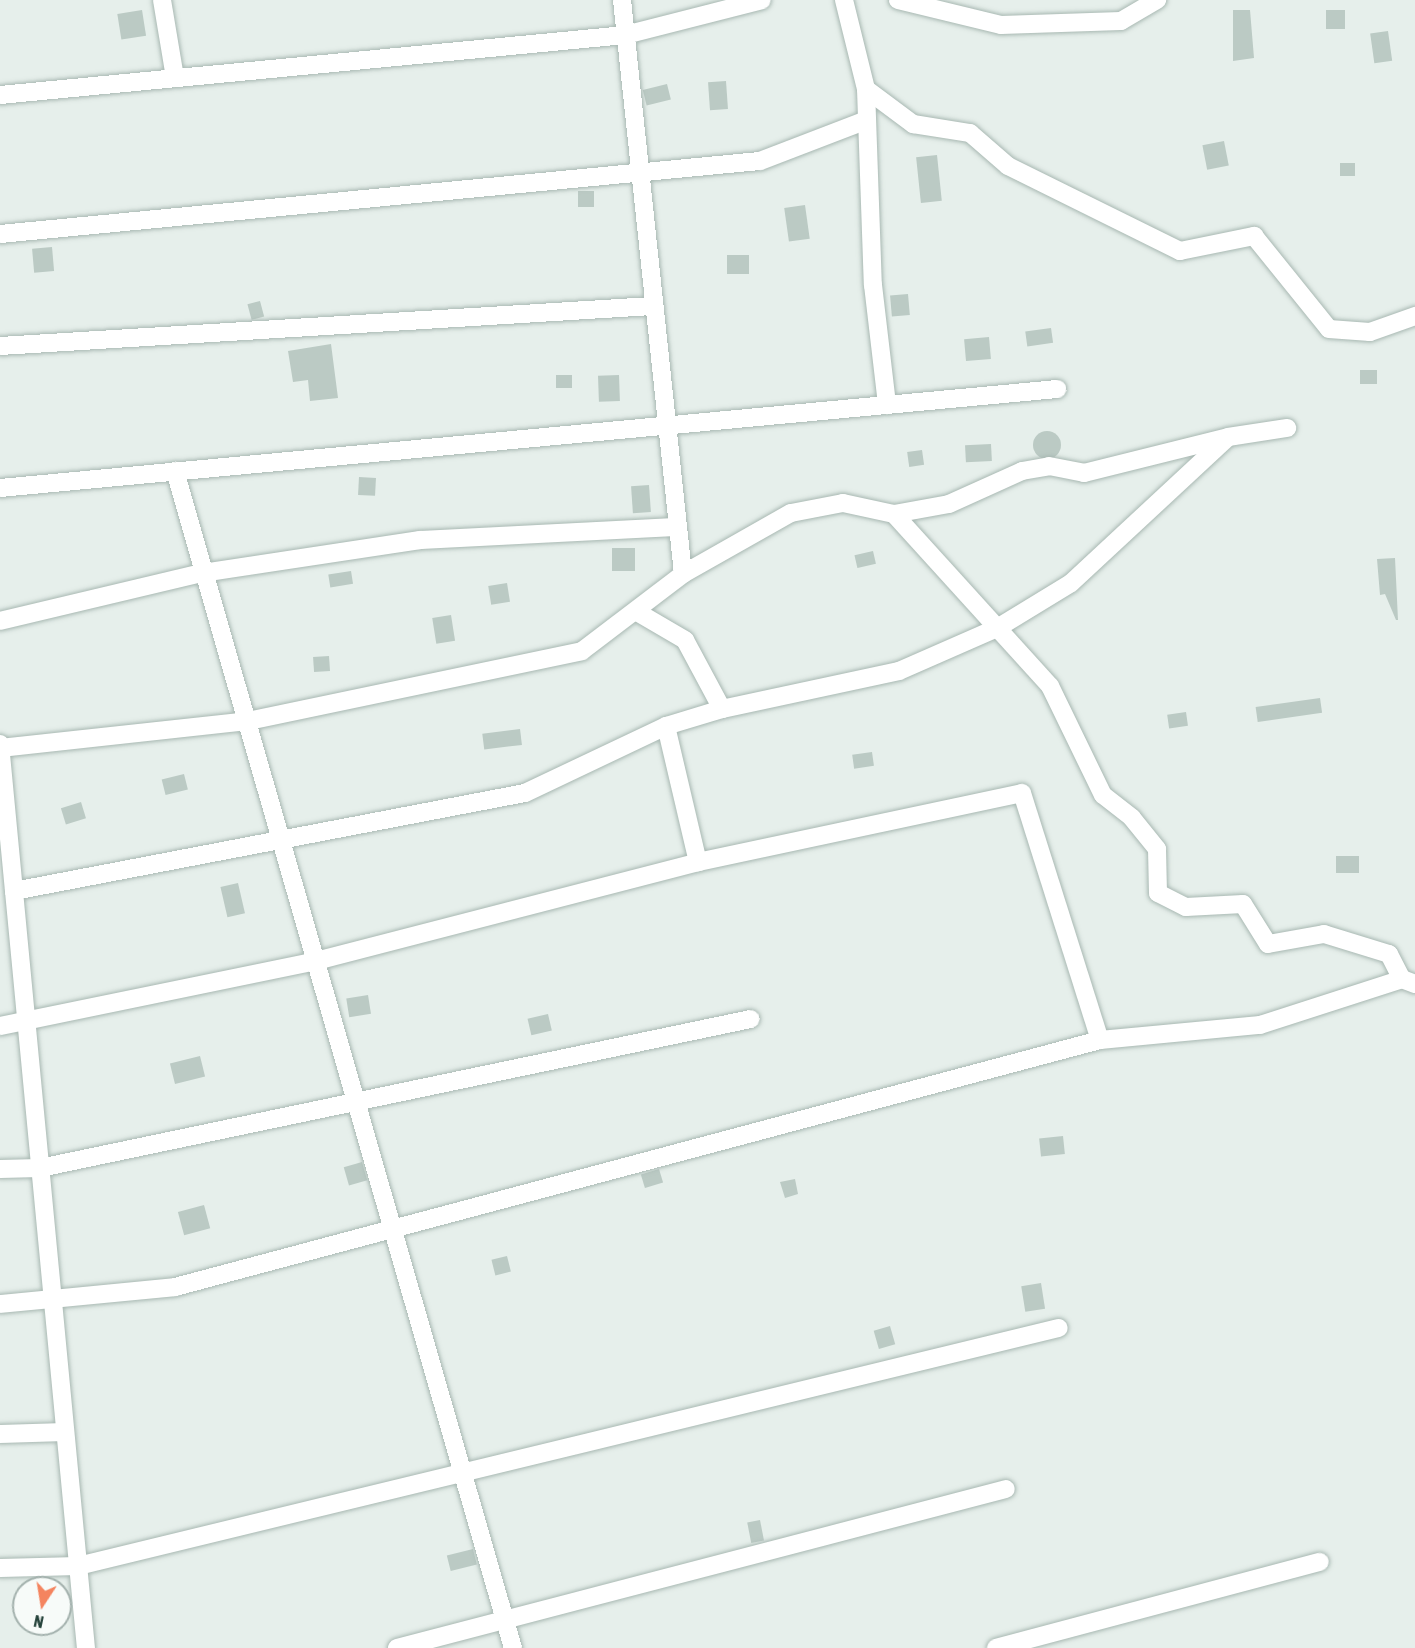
<!DOCTYPE html>
<html>
<head>
<meta charset="utf-8">
<style>
	body { margin:0 }
	#map { position:relative; width:1415px; height:1648px; overflow:hidden; background:#e6efeb; font-family:"Asap Condensed",sans-serif }
	div>[style] { position:absolute }
	.building>* { inset:0; background:#bbcac4; transform-origin:0 0 }
	.round { border-radius:50% }
	.roads { filter:drop-shadow(0 0 2px #a8b8b2) drop-shadow(0 0 2px #a8b8b2) }
	.street>* { height:18px; margin:-9px; padding:0 9px; transform-origin:9px; border-radius:9px; background:#fff }
	span { translate:-50% -50%; white-space:nowrap; text-align:center; line-height:1.15; -webkit-text-stroke:4.5px #f7fbf9; paint-order:stroke }
	.north { position:absolute; left:12px; top:1576px; width:60px; height:60px; box-sizing:border-box; background:#f7fbf9; border:2px solid #a3b1ad; border-radius:50%; rotate:192deg; font-size:16px; font-weight:700; line-height:24px; text-align:center; color:#24423a }
	.north::after { content:''; display:block; margin:auto; width:21px; height:27px; background:#f4845f; clip-path:polygon(50% 0,100% 100%,50% 72%,0 100%) }
</style>
</head>
<body>
<div id="map">
	<div class="building">
		<i style="left:142px;top:10px;width:26px;height:25px;rotate:81deg"></i>
		<i style="clip-path:polygon(1233px 10px,1250px 10px,1254px 58px,1233px 61px)"></i>
		<i style="left:1345px;top:10px;width:19px;height:19px;rotate:90deg"></i>
		<i style="left:1388px;top:31px;width:30px;height:18px;rotate:82deg"></i>
		<i style="left:726px;top:81px;width:28px;height:18px;rotate:86deg"></i>
		<i style="left:667px;top:84px;width:16px;height:25px;rotate:76deg"></i>
		<i style="left:1224px;top:141px;width:25px;height:22px;rotate:79deg"></i>
		<i style="left:937px;top:155px;width:46px;height:21px;rotate:84deg"></i>
		<i style="left:1340px;top:163px;width:15px;height:13px"></i>
		<i style="left:578px;top:191px;width:16px;height:16px"></i>
		<i style="left:805px;top:205px;width:34px;height:21px;rotate:82deg"></i>
		<i style="left:52px;top:247px;width:24px;height:20px;rotate:85deg"></i>
		<i style="left:727px;top:255px;width:22px;height:19px"></i>
		<i style="left:908px;top:294px;width:21px;height:18px;rotate:85deg"></i>
		<i style="left:260px;top:301px;width:16px;height:13px;rotate:75deg"></i>
		<i style="left:1051px;top:328px;width:15px;height:26px;rotate:82deg"></i>
		<i style="left:989px;top:337px;width:22px;height:25px;rotate:85deg"></i>
		<i style="clip-path:polygon(331px 344px,338px 398px,310px 401px,308px 380px,293px 382px,288px 351px)"></i>
		<i style="left:1360px;top:370px;width:17px;height:14px"></i>
		<i style="left:556px;top:375px;width:16px;height:13px"></i>
		<i style="left:619px;top:375px;width:26px;height:21px;rotate:88deg"></i>
		<i class="round" style="left:1033px;top:431px;width:28px;height:28px"></i>
		<i style="left:991px;top:444px;width:17px;height:26px;rotate:87deg"></i>
		<i style="left:922px;top:450px;width:15px;height:15px;rotate:82deg"></i>
		<i style="left:359px;top:477px;width:17px;height:18px;rotate:3deg"></i>
		<i style="left:649px;top:485px;width:27px;height:18px;rotate:86deg"></i>
		<i style="left:612px;top:548px;width:23px;height:23px"></i>
		<i style="left:873px;top:551px;width:13px;height:19px;rotate:77deg"></i>
		<i style="clip-path:polygon(1395px 558px,1398px 620px,1396px 620px,1385px 594px,1380px 595px,1377px 559px)"></i>
		<i style="left:351px;top:571px;width:13px;height:23px;rotate:81deg"></i>
		<i style="left:507px;top:583px;width:19px;height:19px;rotate:81deg"></i>
		<i style="left:451px;top:615px;width:26px;height:19px;rotate:81deg"></i>
		<i style="left:329px;top:656px;width:15px;height:16px;rotate:86deg"></i>
		<i style="left:1320px;top:698px;width:15px;height:65px;rotate:82deg"></i>
		<i style="left:1186px;top:712px;width:14px;height:19px;rotate:82deg"></i>
		<i style="left:520px;top:729px;width:16px;height:38px;rotate:83deg"></i>
		<i style="left:872px;top:752px;width:14px;height:20px;rotate:82deg"></i>
		<i style="left:184px;top:774px;width:16px;height:23px;rotate:76deg"></i>
		<i style="left:81px;top:802px;width:17px;height:21px;rotate:73deg"></i>
		<i style="left:1336px;top:856px;width:23px;height:17px"></i>
		<i style="left:238px;top:883px;width:31px;height:18px;rotate:77deg"></i>
		<i style="left:368px;top:995px;width:19px;height:22px;rotate:81deg"></i>
		<i style="left:548px;top:1014px;width:17px;height:21px;rotate:77deg"></i>
		<i style="left:200px;top:1056px;width:21px;height:31px;rotate:76deg"></i>
		<i style="left:1063px;top:1136px;width:18px;height:24px;rotate:84deg"></i>
		<i style="left:362px;top:1162px;width:19px;height:19px;rotate:74deg"></i>
		<i style="left:659px;top:1169px;width:14px;height:19px;rotate:73deg"></i>
		<i style="clip-path:polygon(795px 1179px,798px 1194px,785px 1198px,780px 1182px)"></i>
		<i style="left:204px;top:1205px;width:24px;height:27px;rotate:75deg"></i>
		<i style="left:507px;top:1256px;width:16px;height:16px;rotate:76deg"></i>
		<i style="left:1041px;top:1283px;width:26px;height:20px;rotate:81deg"></i>
		<i style="left:890px;top:1326px;width:19px;height:17px;rotate:74deg"></i>
		<i style="left:760px;top:1520px;width:21px;height:13px;rotate:79deg"></i>
		<i style="left:473px;top:1549px;width:16px;height:27px;rotate:76deg"></i>
	</div>
	<div class="roads">
		<div class="street">
			<i style="left:162px;top:0;width:79px;rotate:80.5deg"></i>
			<i style="left:622px;top:0;width:577px;rotate:83.93deg"></i>
			<i style="left:844px;top:0;width:92px;rotate:76.1deg"></i>
			<i style="left:866px;top:89px;width:196px;rotate:88deg"></i>
			<i style="left:873px;top:285px;width:121px;rotate:83.3deg"></i>
			<i style="left:898px;top:0;width:106px;rotate:13.6deg"></i>
			<i style="left:1001px;top:25px;width:120px;rotate:-1.9deg"></i>
			<i style="left:1121px;top:21px;width:42px;rotate:-30.3deg"></i>
			<i style="left:866px;top:89px;width:59px;rotate:36.7deg"></i>
			<i style="left:913px;top:124px;width:58px;rotate:9deg"></i>
			<i style="left:970px;top:133px;width:50px;rotate:41deg"></i>
			<i style="left:1008px;top:166px;width:192px;rotate:26.3deg"></i>
			<i style="left:1180px;top:251px;width:76px;rotate:-11.5deg"></i>
			<i style="left:1254px;top:236px;width:119px;rotate:51.1deg"></i>
			<i style="left:1329px;top:329px;width:41px;rotate:4.2deg"></i>
			<i style="left:1370px;top:332px;width:48px;rotate:-19.6deg"></i>
			<i style="left:0;top:95px;width:628px;rotate:-5.48deg"></i>
			<i style="left:625px;top:35px;width:141px;rotate:-14.3deg"></i>
			<i style="left:0;top:234px;width:763px;rotate:-5.49deg"></i>
			<i style="left:760px;top:161px;width:111px;rotate:-21deg"></i>
			<i style="left:0;top:346px;width:654px;rotate:-3.51deg"></i>
			<i style="left:175px;top:471px;width:1225px;rotate:73.98deg"></i>
			<i style="left:0;top:488px;width:1062px;rotate:-5.35deg"></i>
			<i style="left:894px;top:514px;width:232px;rotate:47.8deg"></i>
			<i style="left:1050px;top:686px;width:121px;rotate:64.1deg"></i>
			<i style="left:1103px;top:795px;width:37px;rotate:38deg"></i>
			<i style="left:1132px;top:818px;width:40px;rotate:51deg"></i>
			<i style="left:1157px;top:849px;width:44px;rotate:88.7deg"></i>
			<i style="left:1158px;top:893px;width:31px;rotate:27deg"></i>
			<i style="left:1186px;top:907px;width:57px;rotate:-3deg"></i>
			<i style="left:1243px;top:904px;width:47px;rotate:58deg"></i>
			<i style="left:1268px;top:944px;width:57px;rotate:-10.1deg"></i>
			<i style="left:1324px;top:934px;width:68px;rotate:17.1deg"></i>
			<i style="left:1389px;top:954px;width:28px;rotate:63deg"></i>
			<i style="left:0;top:621px;width:208px;rotate:-13.4deg"></i>
			<i style="left:202px;top:573px;width:220px;rotate:-8.6deg"></i>
			<i style="left:420px;top:540px;width:256px;rotate:-2.9deg"></i>
			<i style="left:722px;top:709px;width:181px;rotate:-12.1deg"></i>
			<i style="left:899px;top:671px;width:109px;rotate:-23.7deg"></i>
			<i style="left:999px;top:627px;width:84px;rotate:-31.4deg"></i>
			<i style="left:1071px;top:583px;width:212px;rotate:-42.9deg"></i>
			<i style="left:666px;top:726px;width:140px;rotate:76.8deg"></i>
			<i style="left:0;top:744px;width:908px;rotate:84.57deg"></i>
			<i style="left:0;top:748px;width:249px;rotate:-6.2deg"></i>
			<i style="left:248px;top:721px;width:341px;rotate:-11.8deg"></i>
			<i style="left:582px;top:651px;width:127px;rotate:-37.3deg"></i>
			<i style="left:683px;top:574px;width:124px;rotate:-29.5deg"></i>
			<i style="left:791px;top:513px;width:53px;rotate:-10.9deg"></i>
			<i style="left:843px;top:503px;width:52px;rotate:12.2deg"></i>
			<i style="left:894px;top:514px;width:56px;rotate:-10.3deg"></i>
			<i style="left:949px;top:504px;width:80px;rotate:-24.3deg"></i>
			<i style="left:1022px;top:471px;width:27px;rotate:-10deg"></i>
			<i style="left:1049px;top:466px;width:36px;rotate:11deg"></i>
			<i style="left:1084px;top:473px;width:148px;rotate:-14deg"></i>
			<i style="left:1228px;top:437px;width:60px;rotate:-8.7deg"></i>
			<i style="left:14px;top:891px;width:520px;rotate:-10.86deg"></i>
			<i style="left:525px;top:793px;width:156px;rotate:-25.4deg"></i>
			<i style="left:666px;top:726px;width:59px;rotate:-16.9deg"></i>
			<i style="left:722px;top:709px;width:78px;rotate:-118.2deg"></i>
			<i style="left:685px;top:640px;width:56px;rotate:-149.7deg"></i>
			<i style="left:0;top:1026px;width:323px;rotate:-11.6deg"></i>
			<i style="left:316px;top:961px;width:395px;rotate:-14.5deg"></i>
			<i style="left:698px;top:862px;width:331px;rotate:-12deg"></i>
			<i style="left:1022px;top:793px;width:259px;rotate:72.5deg"></i>
			<i style="left:0;top:1169px;width:40px;rotate:-1.4deg"></i>
			<i style="left:40px;top:1168px;width:726px;rotate:-11.84deg"></i>
			<i style="left:0;top:1304px;width:176px;rotate:-5.5deg"></i>
			<i style="left:175px;top:1287px;width:957px;rotate:-14.95deg"></i>
			<i style="left:1100px;top:1040px;width:161px;rotate:-5.4deg"></i>
			<i style="left:1260px;top:1025px;width:149px;rotate:-17.9deg"></i>
			<i style="left:1402px;top:979px;width:14px;rotate:21deg"></i>
			<i style="left:0;top:1434px;width:65px;rotate:-1.8deg"></i>
			<i style="left:0;top:1568px;width:78px;rotate:-1.5deg"></i>
			<i style="left:78px;top:1566px;width:1009px;rotate:-13.64deg"></i>
			<i style="left:397px;top:1648px;width:629px;rotate:-14.63deg"></i>
			<i style="left:996px;top:1648px;width:335px;rotate:-14.9deg"></i>
		</div>
	</div>
	<div class="north">N</div>
</div>
</body>
</html>
